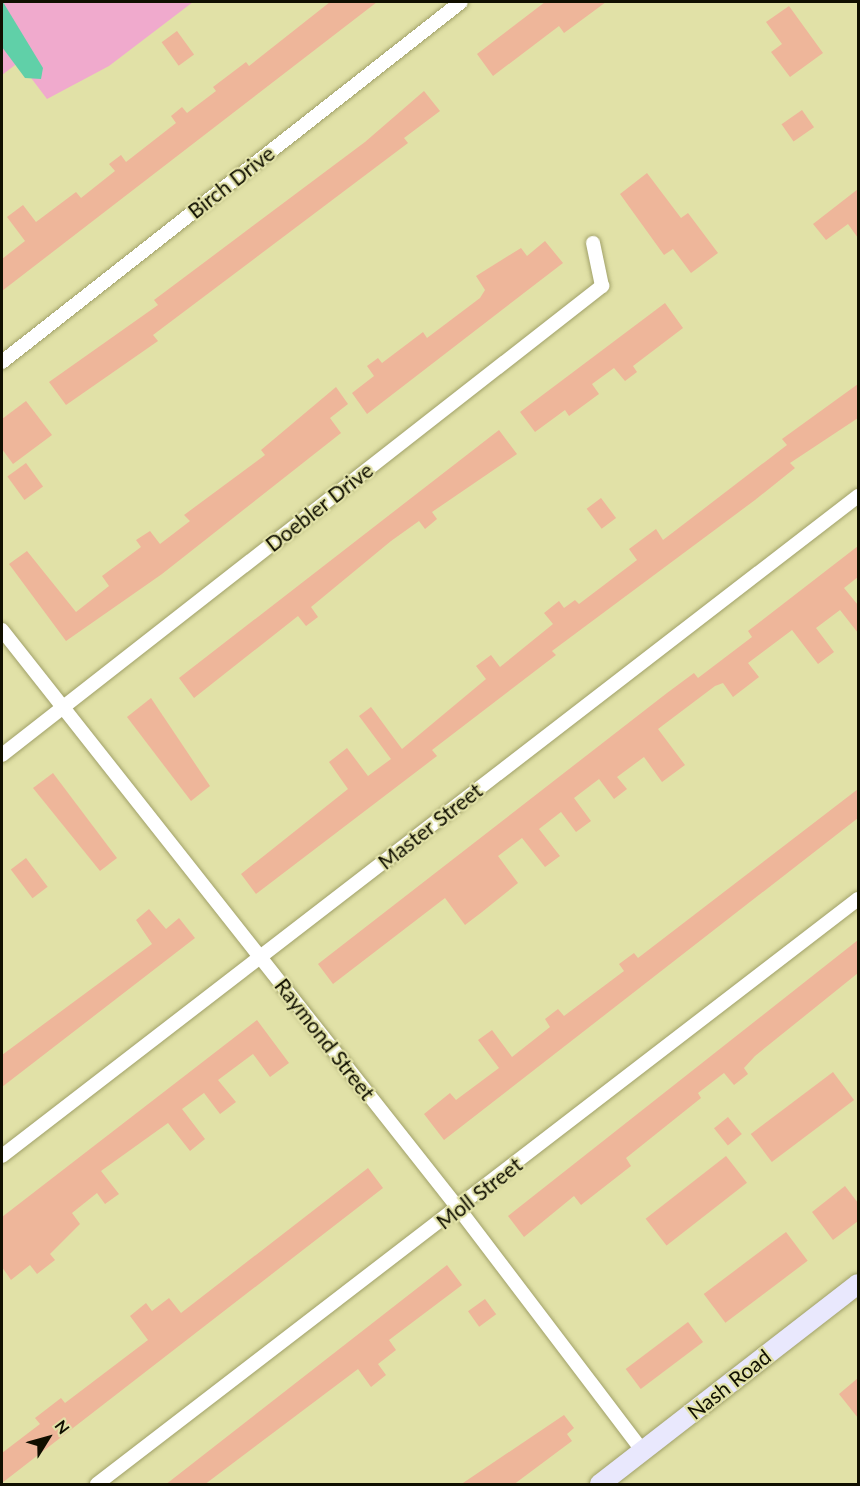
<!DOCTYPE html>
<html>
<head>
<meta charset="utf-8">
<style>
	body { margin:0 }
	#map { position:relative; width:860px; height:1486px; overflow:hidden; background:#e1e1a7; font-family:Lato,sans-serif }
	div>[style] { position:absolute }
	.green>* { inset:0; background:#f0aacd }
	.water>* { inset:0; background:#60d0a8 }
	.building>* { inset:0; background:#eeb69a; transform-origin:0 0 }
	.roads { filter:drop-shadow(0 0 2px #a1a169) drop-shadow(0 0 2px #a1a169) }
	.minor>* { height:14px; margin:-7px; padding:0 7px; transform-origin:7px; border-radius:7px; background:#fff }
	.secondary>* { height:20px; margin:-10px; padding:0 10px; transform-origin:10px; border-radius:10px; background:#e9e8fd }
	span { translate:-50% -50%; white-space:nowrap; text-align:center; line-height:1.15; -webkit-text-stroke:4.5px #e1e1a7; paint-order:stroke }
	.street-label { font-size:21px; color:#100f00 }
	.frame { position:absolute; inset:0; border:3px solid #100f00; pointer-events:none }
	.north { position:absolute; left:18px; top:1408px; width:60px; height:60px; -webkit-text-stroke:4px #e1e1a7; paint-order:stroke; rotate:53deg; font-size:16px; font-weight:700; line-height:24px; text-align:center; color:#100f00 }
	.north::after { content:''; display:block; margin:auto; width:21px; height:27px; background:#100f00; clip-path:polygon(50% 0,100% 100%,50% 72%,0 100%) }
</style>
</head>
<body>
<div id="map">
	<div class="green">
		<i style="clip-path:polygon(2px 2px,193px 2px,109px 66px,47px 99px,19px 62px,2px 75px)"></i>
	</div>
	<div class="water">
		<i style="clip-path:polygon(3px 2px,43px 68px,41px 79px,25px 78px,2px 47px)"></i>
	</div>
	<div class="building">
		<i style="clip-path:polygon(330px 2px,377px 2px,2px 291px,2px 259px,25px 241px,7px 217px,23px 205px,36px 222px,76px 192px,81px 198px,115px 171px,109px 164px,121px 155px,126px 162px,176px 123px,171px 116px,182px 107px,187px 113px,216px 91px,213px 87px,246px 62px,249px 66px)"></i>
		<i style="clip-path:polygon(545px 2px,606px 2px,564px 33px,559px 26px,493px 76px,477px 54px)"></i>
		<i style="clip-path:polygon(789px 6px,823px 53px,790px 77px,771px 52px,782px 44px,766px 22px)"></i>
		<i style="left:177px;top:31px;width:29px;height:19px;rotate:54deg"></i>
		<i style="clip-path:polygon(424px 91px,440px 111px,404px 138px,408px 143px,153px 335px,158px 341px,66px 405px,49px 382px,158px 305px,154px 300px,365px 142px)"></i>
		<i style="left:802px;top:110px;width:21px;height:25px;rotate:55deg"></i>
		<i style="clip-path:polygon(647px 173px,681px 218px,688px 213px,718px 253px,691px 273px,673px 249px,664px 255px,620px 194px)"></i>
		<i style="clip-path:polygon(858px 189px,858px 238px,848px 224px,826px 240px,813px 224px)"></i>
		<i style="clip-path:polygon(545px 241px,563px 263px,367px 414px,352px 393px,374px 376px,367px 366px,378px 358px,382px 363px,423px 332px,427px 338px,480px 298px,485px 290px,476px 276px,521px 248px,527px 256px)"></i>
		<i style="clip-path:polygon(665px 303px,683px 328px,633px 366px,637px 372px,625px 381px,614px 368px,592px 384px,599px 394px,569px 416px,565px 410px,535px 432px,520px 412px)"></i>
		<i style="clip-path:polygon(858px 384px,858px 418px,790px 463px,795px 468px,755px 500px,552px 651px,556px 655px,432px 750px,437px 756px,256px 894px,241px 874px,348px 789px,329px 762px,347px 748px,368px 776px,391px 759px,359px 716px,371px 707px,402px 749px,486px 679px,476px 666px,491px 655px,500px 667px,553px 624px,544px 613px,559px 601px,564px 608px,575px 600px,579px 604px,637px 560px,629px 549px,656px 529px,663px 540px,787px 445px,782px 439px)"></i>
		<i style="clip-path:polygon(336px 387px,348px 404px,330px 418px,341px 433px,162px 574px,66px 641px,9px 564px,27px 551px,76px 612px,109px 586px,102px 576px,141px 547px,136px 540px,150px 531px,160px 544px,190px 521px,184px 515px,265px 455px,261px 450px)"></i>
		<i style="clip-path:polygon(26px 401px,52px 435px,13px 464px,2px 449px,2px 419px)"></i>
		<i style="clip-path:polygon(499px 430px,517px 454px,432px 512px,437px 519px,425px 529px,419px 521px,391px 541px,311px 607px,318px 617px,306px 626px,298px 616px,194px 698px,179px 678px)"></i>
		<i style="left:26px;top:463px;width:29px;height:23px;rotate:54deg"></i>
		<i style="left:601px;top:498px;width:25px;height:18px;rotate:53deg"></i>
		<i style="clip-path:polygon(858px 546px,858px 577px,844px 588px,858px 605px,858px 633px,840px 610px,816px 628px,834px 652px,818px 664px,792px 630px,748px 663px,759px 677px,733px 697px,723px 683px,715px 686px,658px 729px,685px 765px,662px 782px,644px 757px,617px 777px,627px 789px,614px 799px,599px 779px,574px 798px,591px 821px,576px 832px,561px 812px,539px 829px,560px 856px,545px 867px,522px 838px,498px 856px,518px 883px,482px 912px,465px 925px,445px 898px,333px 984px,318px 964px,667px 693px,694px 673px,698px 678px,752px 637px,748px 631px)"></i>
		<i style="clip-path:polygon(151px 698px,210px 786px,191px 801px,127px 717px)"></i>
		<i style="clip-path:polygon(53px 773px,117px 858px,100px 871px,33px 788px)"></i>
		<i style="clip-path:polygon(858px 789px,858px 818px,444px 1140px,424px 1114px,450px 1093px,456px 1100px,499px 1068px,478px 1040px,492px 1030px,512px 1057px,550px 1027px,545px 1019px,558px 1009px,564px 1016px,624px 971px,619px 964px,634px 953px,638px 958px)"></i>
		<i style="left:26px;top:858px;width:36px;height:19px;rotate:53deg"></i>
		<i style="clip-path:polygon(149px 909px,166px 929px,179px 918px,195px 938px,2px 1087px,2px 1055px,152px 944px,136px 920px)"></i>
		<i style="clip-path:polygon(858px 940px,858px 973px,755px 1056px,744px 1068px,748px 1074px,734px 1085px,724px 1073px,698px 1093px,701px 1098px,626px 1158px,631px 1166px,581px 1205px,574px 1196px,524px 1237px,508px 1216px)"></i>
		<i style="clip-path:polygon(257px 1020px,289px 1063px,270px 1077px,253px 1054px,218px 1080px,236px 1102px,220px 1114px,204px 1093px,182px 1109px,205px 1139px,190px 1151px,168px 1123px,101px 1171px,119px 1194px,105px 1204px,97px 1193px,72px 1213px,80px 1224px,50px 1254px,55px 1260px,37px 1274px,30px 1265px,11px 1280px,2px 1267px,2px 1217px)"></i>
		<i style="left:833px;top:1072px;width:35px;height:103px;rotate:53deg"></i>
		<i style="left:728px;top:1117px;width:22px;height:18px;rotate:51deg"></i>
		<i style="left:726px;top:1156px;width:34px;height:102px;rotate:52deg"></i>
		<i style="clip-path:polygon(368px 1168px,383px 1188px,2px 1483px,2px 1453px,40px 1424px,35px 1418px,61px 1398px,65px 1403px,148px 1340px,130px 1316px,146px 1303px,152px 1311px,169px 1298px,181px 1313px)"></i>
		<i style="clip-path:polygon(845px 1186px,858px 1203px,858px 1221px,833px 1240px,812px 1212px)"></i>
		<i style="left:786px;top:1232px;width:36px;height:103px;rotate:53deg"></i>
		<i style="clip-path:polygon(447px 1265px,462px 1285px,389px 1340px,396px 1350px,378px 1364px,386px 1375px,371px 1387px,358px 1369px,204px 1485px,165px 1485px)"></i>
		<i style="left:485px;top:1299px;width:19px;height:21px;rotate:54deg"></i>
		<i style="left:688px;top:1322px;width:25px;height:78px;rotate:53deg"></i>
		<i style="clip-path:polygon(858px 1378px,858px 1418px,839px 1394px)"></i>
		<i style="clip-path:polygon(564px 1415px,574px 1428px,567px 1434px,572px 1441px,513px 1485px,460px 1485px)"></i>
	</div>
	<div class="roads">
		<div class="minor">
			<i style="left:2px;top:362px;width:583px;rotate:-38.11deg"></i>
			<i style="left:2px;top:630px;width:738px;rotate:51.72deg"></i>
			<i style="left:459px;top:1209px;width:304px;rotate:52.8deg"></i>
			<i style="left:2px;top:755px;width:762px;rotate:-38.01deg"></i>
			<i style="left:602px;top:286px;width:44px;rotate:-101.8deg"></i>
			<i style="left:2px;top:1156px;width:1081px;rotate:-37.63deg"></i>
			<i style="left:97px;top:1484px;width:960px;rotate:-37.55deg"></i>
		</div>
		<div class="secondary">
			<i style="left:600px;top:1484px;width:326px;rotate:-37.8deg"></i>
		</div>
	</div>
	<div class="street-label">
		<span style="left:231px;top:182px;rotate:-38deg">Birch Drive</span>
		<span style="left:319px;top:507px;rotate:-38deg">Doebler Drive</span>
		<span style="left:430px;top:826px;rotate:-38deg">Master Street</span>
		<span style="left:325px;top:1039px;rotate:52deg">Raymond Street</span>
		<span style="left:479px;top:1193px;rotate:-38deg">Moll Street</span>
		<span style="left:729px;top:1384px;rotate:-38deg">Nash Road</span>
	</div>
	<div class="frame"></div>
	<div class="north">N</div>
</div>
</body>
</html>
